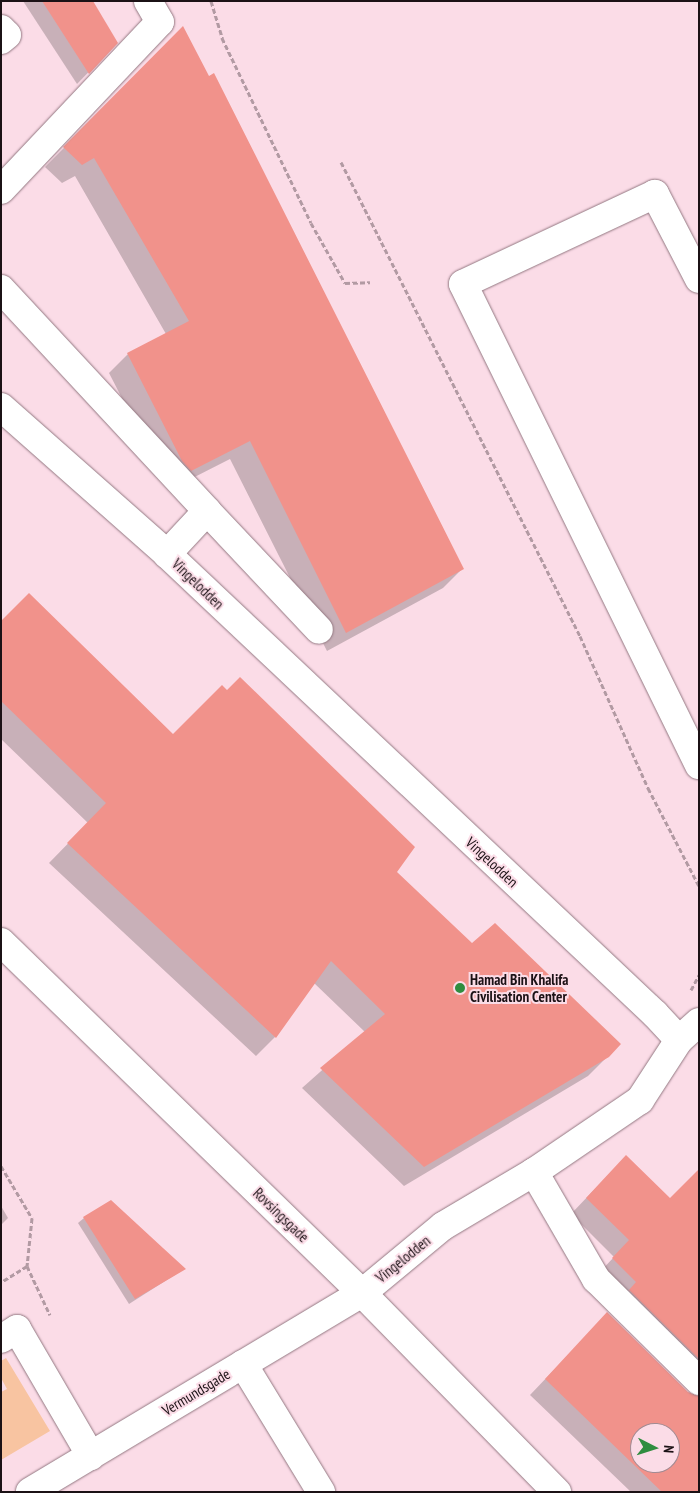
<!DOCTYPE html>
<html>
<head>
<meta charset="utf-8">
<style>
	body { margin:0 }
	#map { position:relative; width:700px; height:1493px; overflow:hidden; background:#fbdce7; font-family:"PT Sans Narrow",sans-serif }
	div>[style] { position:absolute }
	.green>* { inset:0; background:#f8c4a1 }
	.shadow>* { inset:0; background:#0003 }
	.building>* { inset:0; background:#f1928b }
	.path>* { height:3px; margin-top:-1.5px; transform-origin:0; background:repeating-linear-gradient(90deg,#b29aa3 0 5px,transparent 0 7.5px) }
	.roads { filter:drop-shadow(0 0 1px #937882) drop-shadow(0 0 1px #937882) }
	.minor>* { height:28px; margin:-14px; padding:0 14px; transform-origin:14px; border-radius:14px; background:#fff }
	.dots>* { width:14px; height:14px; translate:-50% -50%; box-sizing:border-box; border:2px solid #fbdce7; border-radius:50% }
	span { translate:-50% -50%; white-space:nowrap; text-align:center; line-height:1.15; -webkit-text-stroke:4px #fbdce7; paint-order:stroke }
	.street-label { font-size:15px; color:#1b1115 }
	.poi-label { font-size:15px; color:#1b1115; font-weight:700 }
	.left { translate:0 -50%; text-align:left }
	.frame { position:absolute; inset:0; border:2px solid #1b1115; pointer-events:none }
	.north { position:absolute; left:630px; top:1423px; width:50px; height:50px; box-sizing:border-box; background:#fbdce7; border:1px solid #a18b93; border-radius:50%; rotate:95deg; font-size:14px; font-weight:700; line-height:20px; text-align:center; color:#1b1115 }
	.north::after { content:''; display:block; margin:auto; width:18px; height:22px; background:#2f8d3f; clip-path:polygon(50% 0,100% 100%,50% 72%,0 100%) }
</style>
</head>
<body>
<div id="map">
	<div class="green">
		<i style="clip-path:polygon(6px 1358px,50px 1431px,1px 1460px,1px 1392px,7px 1389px,1px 1378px,1px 1361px)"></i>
	</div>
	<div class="shadow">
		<i style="clip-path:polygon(23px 1px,91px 1px,117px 43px,77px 84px)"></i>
		<i style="clip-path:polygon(183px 28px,462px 569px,443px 588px,327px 651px,230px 459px,171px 489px,164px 480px,109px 373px,128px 354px,166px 334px,75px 176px,62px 183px,45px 167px)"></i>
		<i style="clip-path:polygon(1px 622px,173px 736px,395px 872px,472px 944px,608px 1056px,588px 1076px,404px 1186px,302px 1088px,365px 1032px,314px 983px,275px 1037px,256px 1056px,49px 863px,88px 823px,1px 739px)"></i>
		<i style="clip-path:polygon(evenodd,699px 1171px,699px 1492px,631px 1492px,530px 1395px,592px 1330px,687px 1393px,698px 1396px,695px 1386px,597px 1275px,614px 1257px,571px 1214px,611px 1172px,670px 1200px,699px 1171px,640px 1433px,670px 1433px,670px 1463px,640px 1463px,640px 1433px)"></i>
		<i style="clip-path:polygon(1px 1206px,8px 1218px,1px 1225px)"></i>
		<i style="clip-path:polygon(84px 1218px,184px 1269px,129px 1304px,78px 1223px)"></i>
	</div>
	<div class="building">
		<i style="clip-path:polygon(42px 1px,93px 1px,118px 43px,89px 74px)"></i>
		<i style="clip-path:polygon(183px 26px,209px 76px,214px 73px,464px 569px,346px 633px,250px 441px,191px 471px,182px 461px,127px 353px,189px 321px,94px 158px,82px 165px,63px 147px)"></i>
		<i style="clip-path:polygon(29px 593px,173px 734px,222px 685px,227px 690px,240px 677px,415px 847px,397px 872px,472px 943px,495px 923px,621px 1044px,609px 1057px,424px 1167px,320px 1068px,385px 1014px,331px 961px,276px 1038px,67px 843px,106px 803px,1px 701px,1px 621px)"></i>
		<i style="clip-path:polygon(626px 1155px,670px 1198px,699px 1169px,699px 1359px,629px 1290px,636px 1282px,612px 1258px,629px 1240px,586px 1198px)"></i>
		<i style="clip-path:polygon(111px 1200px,163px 1248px,186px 1269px,135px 1299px,83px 1217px)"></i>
		<i style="clip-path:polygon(evenodd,607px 1312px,688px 1392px,699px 1396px,699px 1492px,662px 1492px,545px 1379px,607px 1312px,640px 1433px,670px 1433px,670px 1463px,640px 1463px,640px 1433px)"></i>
	</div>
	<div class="path">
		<i style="left:211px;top:1px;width:39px;rotate:73deg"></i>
		<i style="left:222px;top:38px;width:205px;rotate:64.3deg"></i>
		<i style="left:311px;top:223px;width:69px;rotate:60.5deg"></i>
		<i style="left:345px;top:283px;width:25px;rotate:-2deg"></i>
		<i style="left:341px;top:162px;width:531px;rotate:63.24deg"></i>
		<i style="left:580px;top:636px;width:167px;rotate:65.9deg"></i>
		<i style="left:648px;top:788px;width:110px;rotate:62.5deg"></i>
		<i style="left:691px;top:990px;width:17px;rotate:-62deg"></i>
		<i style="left:1px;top:1166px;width:61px;rotate:59.2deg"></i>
		<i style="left:32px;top:1218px;width:48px;rotate:95.9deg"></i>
		<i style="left:27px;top:1266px;width:31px;rotate:148deg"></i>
		<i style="left:27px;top:1266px;width:54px;rotate:64.9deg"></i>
	</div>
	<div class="roads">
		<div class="minor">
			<i style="left:1px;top:29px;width:8px;rotate:45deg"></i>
			<i style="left:7px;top:35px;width:8px;rotate:140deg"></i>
			<i style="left:1px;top:190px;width:231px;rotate:-46.6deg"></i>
			<i style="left:160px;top:22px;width:24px;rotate:-120deg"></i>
			<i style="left:699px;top:279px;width:96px;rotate:-117.4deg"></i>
			<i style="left:655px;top:194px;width:212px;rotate:154.9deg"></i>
			<i style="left:463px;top:284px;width:536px;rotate:63.87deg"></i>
			<i style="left:1px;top:289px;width:303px;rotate:47.1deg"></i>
			<i style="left:207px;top:511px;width:59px;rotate:132.9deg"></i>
			<i style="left:1px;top:407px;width:222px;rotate:41.5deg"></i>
			<i style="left:167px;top:554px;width:671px;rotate:43.31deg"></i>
			<i style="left:655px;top:1014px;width:35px;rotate:47deg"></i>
			<i style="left:679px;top:1040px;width:72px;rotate:123deg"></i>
			<i style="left:640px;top:1100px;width:128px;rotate:145.8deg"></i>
			<i style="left:534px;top:1172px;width:106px;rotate:149.3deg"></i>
			<i style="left:443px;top:1226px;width:105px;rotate:140.4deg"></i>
			<i style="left:362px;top:1293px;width:387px;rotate:149.1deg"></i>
			<i style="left:207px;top:511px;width:163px;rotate:46.7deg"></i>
			<i style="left:1px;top:942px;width:504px;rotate:44.2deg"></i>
			<i style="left:362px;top:1293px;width:279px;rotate:45.6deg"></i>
			<i style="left:679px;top:1040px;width:27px;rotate:-42deg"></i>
			<i style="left:534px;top:1172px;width:124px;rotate:59.9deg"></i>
			<i style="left:596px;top:1279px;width:145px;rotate:44.7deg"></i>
			<i style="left:1px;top:1339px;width:19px;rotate:-32deg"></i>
			<i style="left:17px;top:1329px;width:147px;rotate:59.8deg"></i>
			<i style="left:243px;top:1364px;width:150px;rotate:58.6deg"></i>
		</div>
	</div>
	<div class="dots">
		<i style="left:460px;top:988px;background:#2f8d3f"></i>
	</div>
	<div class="street-label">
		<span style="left:198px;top:584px;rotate:44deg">Vingelodden</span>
		<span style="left:492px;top:862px;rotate:43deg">Vingelodden</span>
		<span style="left:281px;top:1215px;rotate:44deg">Rovsingsgade</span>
		<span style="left:403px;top:1259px;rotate:-39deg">Vingelodden</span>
		<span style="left:196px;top:1392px;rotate:-31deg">Vermundsgade</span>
	</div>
	<div class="poi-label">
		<span class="left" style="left:470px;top:988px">Hamad Bin Khalifa<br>Civilisation Center</span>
	</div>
	<div class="frame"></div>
	<div class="north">N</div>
</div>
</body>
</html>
